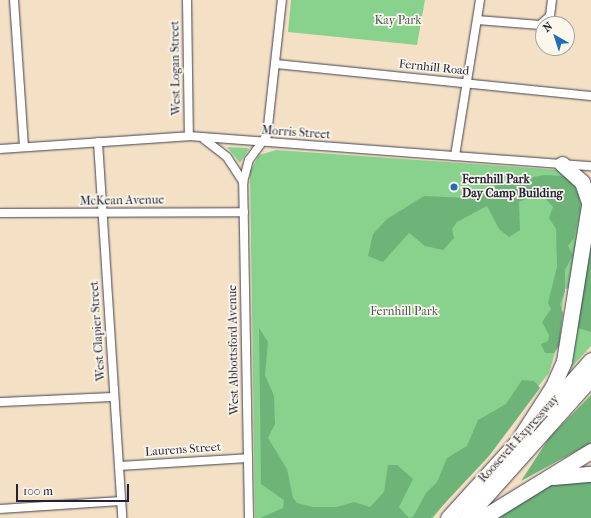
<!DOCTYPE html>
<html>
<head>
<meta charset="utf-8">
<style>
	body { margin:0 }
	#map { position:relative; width:591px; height:518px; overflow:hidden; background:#f4e1c5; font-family:"IM FELL French Canon",serif }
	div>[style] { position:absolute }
	.green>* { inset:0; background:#89d28d }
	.forest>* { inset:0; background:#6eb478 }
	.roads { filter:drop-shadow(0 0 1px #423f50) drop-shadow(0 0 1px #423f50) }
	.street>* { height:8px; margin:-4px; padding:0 4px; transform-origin:4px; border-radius:4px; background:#fff }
	.highway>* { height:15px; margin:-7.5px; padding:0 7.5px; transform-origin:7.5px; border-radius:7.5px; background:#fff }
	.dots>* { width:11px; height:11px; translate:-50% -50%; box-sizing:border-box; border:2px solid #fbf7ec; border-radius:50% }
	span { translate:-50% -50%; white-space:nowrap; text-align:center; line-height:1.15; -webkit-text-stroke:3.5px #fbf7ec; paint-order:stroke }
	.park-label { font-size:12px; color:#415754 }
	.street-label { font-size:12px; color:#22223b }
	.poi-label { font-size:12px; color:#22223b; font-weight:700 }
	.left { translate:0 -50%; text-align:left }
	.north { position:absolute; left:535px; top:16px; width:40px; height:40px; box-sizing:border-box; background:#fbf7ec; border:1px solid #a4a2a5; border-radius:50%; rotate:321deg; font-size:11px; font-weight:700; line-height:16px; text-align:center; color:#22223b }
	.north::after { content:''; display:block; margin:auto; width:14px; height:18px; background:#1f6fb2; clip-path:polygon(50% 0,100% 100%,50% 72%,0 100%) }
	.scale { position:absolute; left:16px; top:484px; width:113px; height:18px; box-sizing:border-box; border:2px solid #22223b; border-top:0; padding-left:5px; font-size:12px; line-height:14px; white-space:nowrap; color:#22223b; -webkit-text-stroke:3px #fbf7ec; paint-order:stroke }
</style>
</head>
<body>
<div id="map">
	<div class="green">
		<i style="clip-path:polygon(291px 0,425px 0,417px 45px,288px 32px)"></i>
		<i style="clip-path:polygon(227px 147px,247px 148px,249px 149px,240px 163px)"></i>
		<i style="clip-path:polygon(276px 150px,560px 170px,572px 175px,583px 199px,570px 288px,565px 289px,557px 346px,549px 373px,433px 518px,255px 518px,250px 172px,259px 155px)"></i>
		<i style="clip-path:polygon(591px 232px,591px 346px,567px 372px)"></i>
	</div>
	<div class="forest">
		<i style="clip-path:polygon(544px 175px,564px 176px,570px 180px,579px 196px,580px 208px,574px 238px,568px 246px,573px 255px,565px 270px,565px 291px,560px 304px,563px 313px,559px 346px,554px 353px,545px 353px,541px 344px,548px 341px,549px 335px,542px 322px,551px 309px,548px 303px,557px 267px,556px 229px,549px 218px,553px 207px,543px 196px,535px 195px,519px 202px,520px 230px,509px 237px,499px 229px,487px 206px,457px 222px,452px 229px,454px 238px,443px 250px,425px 246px,409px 233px,383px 262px,368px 256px,373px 234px,387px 219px,424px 196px,470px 198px,501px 183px)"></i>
		<i style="clip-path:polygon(591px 240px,591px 332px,578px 328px)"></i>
		<i style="clip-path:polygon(259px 328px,268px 342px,265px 375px,274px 396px,275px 424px,268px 438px,287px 469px,293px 498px,297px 503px,313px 507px,337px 507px,354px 502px,370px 507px,384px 492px,388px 465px,397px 465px,413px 479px,399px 507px,409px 518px,413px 517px,426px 493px,437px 482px,447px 458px,467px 446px,478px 420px,506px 404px,522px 380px,534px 381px,540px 388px,489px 456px,431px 518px,260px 518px,283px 508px,284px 500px,261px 484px)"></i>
		<i style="clip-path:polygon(591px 395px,591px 443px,521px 481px,549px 438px)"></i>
		<i style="clip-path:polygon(585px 479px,591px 481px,591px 518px,495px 518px,545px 486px)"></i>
	</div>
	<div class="roads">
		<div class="street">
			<i style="left:14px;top:0;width:147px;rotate:86.1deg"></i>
			<i style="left:187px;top:0;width:136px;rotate:89.2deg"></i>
			<i style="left:477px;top:20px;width:63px;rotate:4.5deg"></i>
			<i style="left:540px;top:25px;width:13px;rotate:-42deg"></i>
			<i style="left:550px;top:16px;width:16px;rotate:-83deg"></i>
			<i style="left:275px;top:64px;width:318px;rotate:5.8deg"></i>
			<i style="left:204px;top:139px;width:29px;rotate:38deg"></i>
			<i style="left:227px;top:157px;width:30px;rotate:57deg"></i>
			<i style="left:98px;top:142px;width:377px;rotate:86.3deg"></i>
			<i style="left:0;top:149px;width:189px;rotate:-3.9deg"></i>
			<i style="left:189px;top:136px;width:403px;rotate:4.3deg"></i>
			<i style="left:455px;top:156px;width:158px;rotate:-80.9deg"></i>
			<i style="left:0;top:213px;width:244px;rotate:-0.2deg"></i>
			<i style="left:0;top:402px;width:114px;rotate:-2.5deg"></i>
			<i style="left:119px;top:466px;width:129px;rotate:-3.5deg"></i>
			<i style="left:0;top:509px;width:121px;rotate:-3.8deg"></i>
			<i style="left:249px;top:518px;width:336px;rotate:-91deg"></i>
			<i style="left:243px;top:182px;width:23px;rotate:-75deg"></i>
			<i style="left:249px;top:160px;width:31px;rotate:-54deg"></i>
			<i style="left:267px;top:135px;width:136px;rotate:-83.7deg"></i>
		</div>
		<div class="highway">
			<i style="left:562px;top:164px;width:27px;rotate:42deg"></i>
			<i style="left:582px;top:182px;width:21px;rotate:71deg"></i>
			<i style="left:548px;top:408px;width:64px;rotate:-48.1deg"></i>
			<i style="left:519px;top:439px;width:63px;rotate:-57.3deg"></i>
			<i style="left:553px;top:386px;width:27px;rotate:-66deg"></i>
			<i style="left:564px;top:361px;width:170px;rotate:-80.9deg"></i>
			<i style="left:553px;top:477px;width:38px;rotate:-5deg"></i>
			<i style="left:448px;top:518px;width:116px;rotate:-47.8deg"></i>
			<i style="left:466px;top:518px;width:188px;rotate:-48.2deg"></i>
			<i style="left:482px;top:518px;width:128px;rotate:-31.6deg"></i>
		</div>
	</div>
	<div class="dots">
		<i style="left:454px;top:187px;background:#1f6fb2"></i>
	</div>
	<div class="park-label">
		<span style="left:398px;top:21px">Kay Park</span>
		<span style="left:404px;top:312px">Fernhill Park</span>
	</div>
	<div class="street-label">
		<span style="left:176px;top:68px;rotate:-91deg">West Logan Street</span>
		<span style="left:434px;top:68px;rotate:6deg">Fernhill Road</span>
		<span style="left:296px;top:133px;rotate:4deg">Morris Street</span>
		<span style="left:122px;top:201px;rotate:-1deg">McKean Avenue</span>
		<span style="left:98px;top:331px;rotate:-94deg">West Clapier Street</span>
		<span style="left:234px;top:350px;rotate:-91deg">West Abbottsford Avenue</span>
		<span style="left:519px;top:439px;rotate:-48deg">Roosevelt Expressway</span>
		<span style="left:183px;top:450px;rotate:-4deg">Laurens Street</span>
	</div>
	<div class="poi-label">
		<span class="left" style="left:462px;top:187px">Fernhill Park<br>Day Camp Building</span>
	</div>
	<div class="north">N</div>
	<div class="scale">100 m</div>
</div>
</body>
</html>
